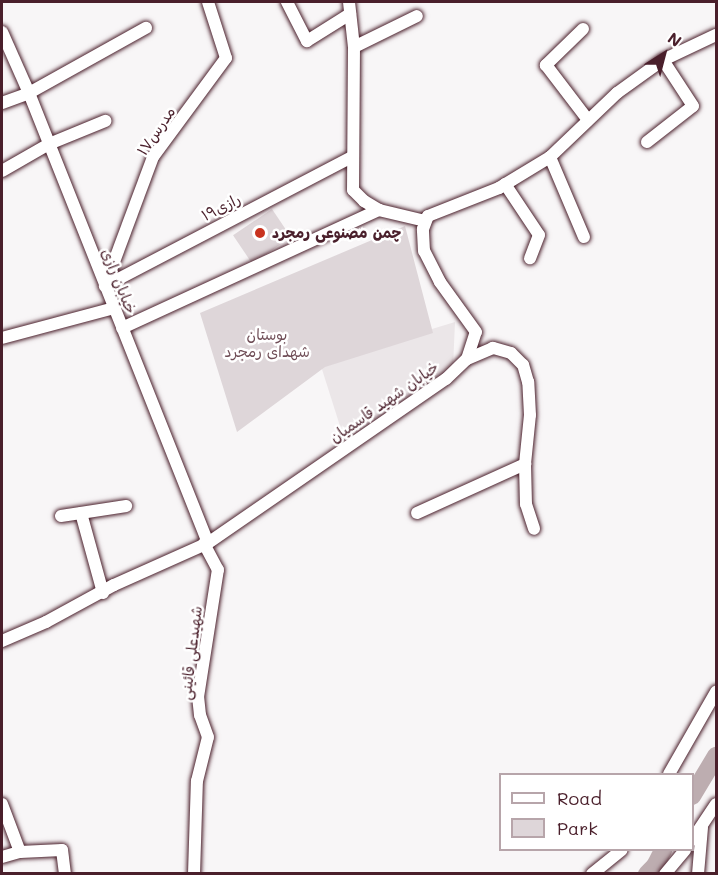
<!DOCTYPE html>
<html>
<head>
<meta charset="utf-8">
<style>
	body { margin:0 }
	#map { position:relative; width:718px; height:875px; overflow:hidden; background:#f8f6f7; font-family:Mali,"Playpen Sans Arabic",sans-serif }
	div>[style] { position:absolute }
	.built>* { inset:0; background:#ebe6e8 }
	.green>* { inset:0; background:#ded6d9; transform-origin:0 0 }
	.river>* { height:18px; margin:-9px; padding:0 9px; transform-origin:9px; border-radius:9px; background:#bdadb0 }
	.roads { filter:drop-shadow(0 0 2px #4a1f2b) drop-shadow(0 0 2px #4a1f2b) }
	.minor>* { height:12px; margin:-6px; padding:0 6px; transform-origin:6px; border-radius:6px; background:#fff }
	.dots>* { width:16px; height:16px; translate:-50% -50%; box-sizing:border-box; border:3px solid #fff; border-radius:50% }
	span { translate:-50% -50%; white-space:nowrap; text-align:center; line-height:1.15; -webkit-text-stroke:5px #fff; paint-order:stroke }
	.street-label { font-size:15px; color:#4a1f2b }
	.poi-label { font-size:15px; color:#4a1f2b; font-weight:700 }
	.left { translate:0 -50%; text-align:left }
	.park-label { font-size:15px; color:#6f4d56 }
	.frame { position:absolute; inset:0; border:3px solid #4a1f2b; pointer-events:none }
	.legend { position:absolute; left:499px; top:773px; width:195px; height:78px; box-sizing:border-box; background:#fff; border:2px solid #b7a5aa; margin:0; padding:8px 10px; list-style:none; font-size:18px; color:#4a1f2b }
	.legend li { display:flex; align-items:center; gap:12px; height:30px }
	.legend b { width:30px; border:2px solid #b7a5aa }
	.north { position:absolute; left:634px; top:24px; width:60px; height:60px; -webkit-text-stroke:4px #fff; paint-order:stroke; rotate:36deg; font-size:16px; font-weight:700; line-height:24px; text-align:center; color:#4a1f2b }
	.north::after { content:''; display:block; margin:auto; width:21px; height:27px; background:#4a1f2b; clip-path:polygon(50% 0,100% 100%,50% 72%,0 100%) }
</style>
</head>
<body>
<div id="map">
	<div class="built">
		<i style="clip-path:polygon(455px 322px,453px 367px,346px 445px,320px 363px)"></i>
	</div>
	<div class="green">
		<i style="left:272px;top:209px;width:34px;height:47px;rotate:56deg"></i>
		<i style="clip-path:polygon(405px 226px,433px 333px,325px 367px,237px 432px,200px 313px)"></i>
	</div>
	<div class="river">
		<i style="left:692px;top:796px;width:47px;rotate:-59deg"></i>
		<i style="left:647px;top:874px;width:11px;rotate:-45deg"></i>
		<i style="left:655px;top:866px;width:18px;rotate:-63deg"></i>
	</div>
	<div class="roads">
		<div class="minor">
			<i style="left:287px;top:2px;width:44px;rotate:62.9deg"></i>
			<i style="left:307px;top:41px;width:51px;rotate:-32.1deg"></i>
			<i style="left:349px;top:2px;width:45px;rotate:83.7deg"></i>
			<i style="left:354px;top:47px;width:143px;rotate:90.4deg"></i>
			<i style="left:353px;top:190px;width:16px;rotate:45deg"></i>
			<i style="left:364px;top:201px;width:17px;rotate:31deg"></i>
			<i style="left:379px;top:210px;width:47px;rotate:13.4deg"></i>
			<i style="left:583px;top:29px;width:52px;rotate:135.8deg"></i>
			<i style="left:546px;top:65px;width:69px;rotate:52.6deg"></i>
			<i style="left:2px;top:32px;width:67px;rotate:66.1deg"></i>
			<i style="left:29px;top:93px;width:484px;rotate:68.3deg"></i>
			<i style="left:354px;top:47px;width:70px;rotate:-26.2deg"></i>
			<i style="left:2px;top:103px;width:29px;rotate:-20deg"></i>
			<i style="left:29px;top:93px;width:134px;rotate:-29.1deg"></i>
			<i style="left:647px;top:142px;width:58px;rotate:-38deg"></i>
			<i style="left:693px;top:106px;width:55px;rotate:-123.1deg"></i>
			<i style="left:550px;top:157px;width:87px;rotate:67deg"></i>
			<i style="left:2px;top:171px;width:54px;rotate:-29.9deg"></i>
			<i style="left:49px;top:144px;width:61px;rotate:-22.3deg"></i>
			<i style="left:505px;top:184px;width:61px;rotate:56.3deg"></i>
			<i style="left:539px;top:235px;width:25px;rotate:111deg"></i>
			<i style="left:105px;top:286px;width:138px;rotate:-69.6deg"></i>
			<i style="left:153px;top:157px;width:123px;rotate:-53.6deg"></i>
			<i style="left:226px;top:58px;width:59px;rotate:-107.8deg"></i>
			<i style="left:105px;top:286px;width:279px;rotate:-27.6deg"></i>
			<i style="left:122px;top:328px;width:283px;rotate:-24.7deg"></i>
			<i style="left:2px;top:338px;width:116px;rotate:-15deg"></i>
			<i style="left:525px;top:464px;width:40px;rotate:88.6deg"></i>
			<i style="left:526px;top:504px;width:26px;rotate:72deg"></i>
			<i style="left:81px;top:513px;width:83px;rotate:74.6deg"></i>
			<i style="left:417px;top:513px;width:119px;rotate:-24.4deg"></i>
			<i style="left:525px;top:464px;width:49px;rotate:-84.2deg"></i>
			<i style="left:530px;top:415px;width:33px;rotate:-93deg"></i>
			<i style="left:528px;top:382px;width:18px;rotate:-106deg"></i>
			<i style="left:523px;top:365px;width:17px;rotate:-135deg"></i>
			<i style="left:511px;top:353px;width:19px;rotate:-164deg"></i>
			<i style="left:493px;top:348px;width:28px;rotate:157deg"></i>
			<i style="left:61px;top:516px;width:66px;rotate:-8.7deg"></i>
			<i style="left:2px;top:641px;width:48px;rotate:-23.4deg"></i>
			<i style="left:46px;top:622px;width:77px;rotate:-28.6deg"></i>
			<i style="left:114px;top:585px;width:103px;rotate:-24.1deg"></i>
			<i style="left:208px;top:543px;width:289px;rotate:-34.6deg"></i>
			<i style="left:446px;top:379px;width:29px;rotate:-44deg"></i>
			<i style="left:467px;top:359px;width:28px;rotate:-72deg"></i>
			<i style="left:476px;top:332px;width:62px;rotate:-125.8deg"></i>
			<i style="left:440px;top:282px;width:35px;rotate:-117deg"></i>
			<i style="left:424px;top:251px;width:22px;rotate:-93deg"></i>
			<i style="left:423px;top:229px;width:14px;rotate:-69deg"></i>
			<i style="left:428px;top:216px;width:76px;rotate:-21.5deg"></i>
			<i style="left:499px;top:188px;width:60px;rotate:-31.3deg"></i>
			<i style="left:550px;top:157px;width:93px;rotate:-43.7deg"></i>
			<i style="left:617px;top:93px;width:57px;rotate:-35.7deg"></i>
			<i style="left:663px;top:60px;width:59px;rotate:-25.3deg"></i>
			<i style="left:669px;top:774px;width:95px;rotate:-60.2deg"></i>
			<i style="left:2px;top:804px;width:51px;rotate:69.4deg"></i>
			<i style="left:20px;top:852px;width:42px;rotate:-2.7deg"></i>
			<i style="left:62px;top:850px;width:24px;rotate:83deg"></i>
			<i style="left:692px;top:840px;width:43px;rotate:-56.3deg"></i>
			<i style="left:2px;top:857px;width:19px;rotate:-16deg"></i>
			<i style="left:194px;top:874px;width:93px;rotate:-88.2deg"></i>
			<i style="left:197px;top:781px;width:45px;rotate:-76deg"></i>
			<i style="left:208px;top:737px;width:23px;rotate:-110deg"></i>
			<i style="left:200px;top:715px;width:18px;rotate:-96deg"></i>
			<i style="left:198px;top:697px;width:129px;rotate:-81.1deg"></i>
			<i style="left:218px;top:570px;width:30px;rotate:-118deg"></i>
			<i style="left:592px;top:874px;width:38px;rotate:-39deg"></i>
			<i style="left:665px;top:874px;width:31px;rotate:-50deg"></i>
			<i style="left:698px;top:874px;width:47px;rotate:-85.1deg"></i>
		</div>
	</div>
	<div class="dots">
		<i style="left:260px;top:233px;background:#c8321e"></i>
	</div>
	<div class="street-label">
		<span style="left:156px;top:131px;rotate:-56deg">مدرس۱۷</span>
		<span style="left:221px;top:207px;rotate:-27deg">رازی۱۹</span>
		<span style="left:119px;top:281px;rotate:68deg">خیابان رازی</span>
		<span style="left:384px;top:402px;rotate:-35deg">خیابان شهید قاسمیان</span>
		<span style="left:191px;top:653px;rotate:-83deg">شهیدعلی قائینی</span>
	</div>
	<div class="poi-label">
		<span class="left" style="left:272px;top:233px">چمن مصنوعی رمجرد</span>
	</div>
	<div class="park-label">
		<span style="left:267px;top:343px">بوستان<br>شهدای رمجرد</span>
	</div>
	<div class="frame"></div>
	<ul class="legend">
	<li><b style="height:8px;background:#fff"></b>Road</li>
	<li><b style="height:16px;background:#ded6d9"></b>Park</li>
	</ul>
	<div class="north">N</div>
</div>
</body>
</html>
